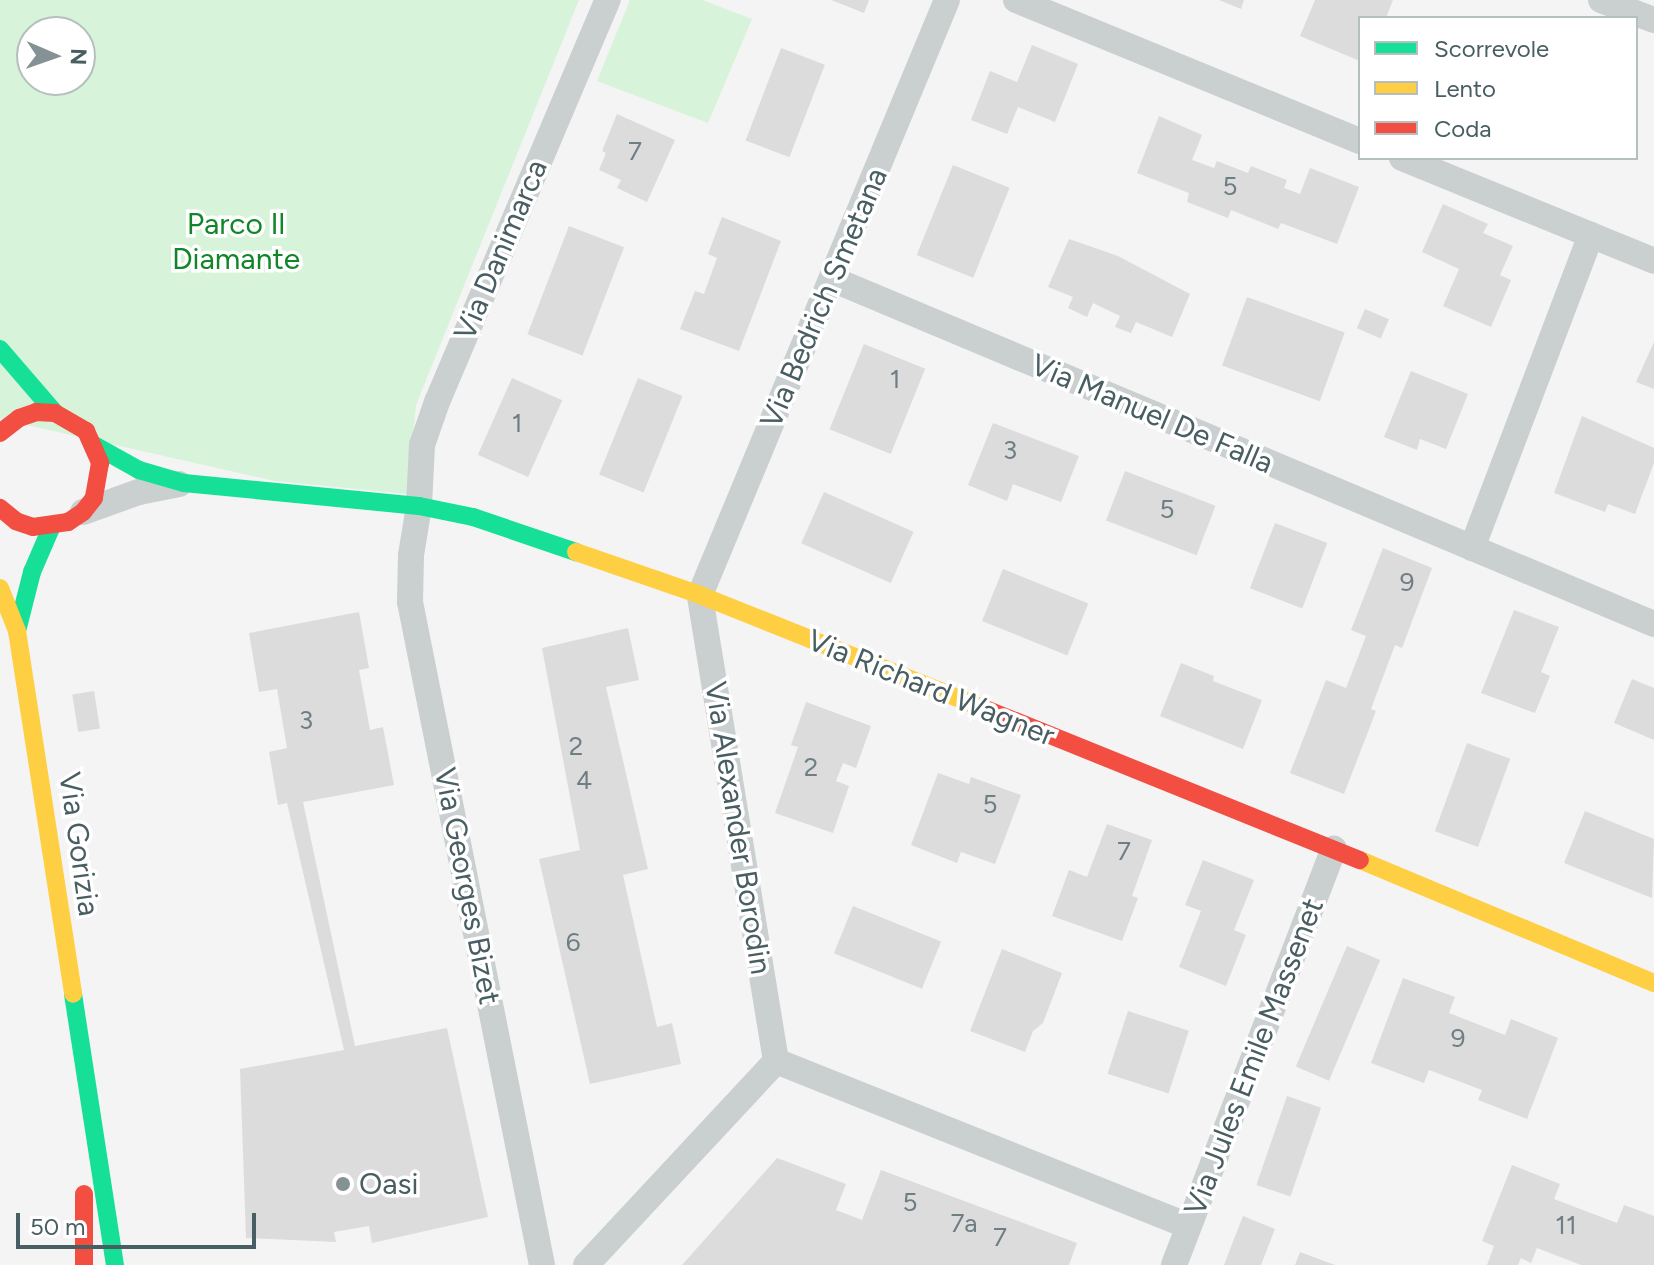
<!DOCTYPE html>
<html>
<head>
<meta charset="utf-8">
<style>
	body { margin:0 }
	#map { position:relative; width:1654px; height:1265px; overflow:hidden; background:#f4f4f4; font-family:Figtree,sans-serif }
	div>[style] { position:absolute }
	.green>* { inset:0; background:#d7f3da }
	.building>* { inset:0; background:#dcdcdd; transform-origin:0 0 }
	.street>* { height:26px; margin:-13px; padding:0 13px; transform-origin:13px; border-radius:13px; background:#cacfd0 }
	.fast>* { height:18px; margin:-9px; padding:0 9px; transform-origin:9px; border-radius:9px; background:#16e098 }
	.slow>* { height:18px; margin:-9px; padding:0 9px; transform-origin:9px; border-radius:9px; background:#ffcf43 }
	.jam>* { height:18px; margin:-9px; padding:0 9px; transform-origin:9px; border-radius:9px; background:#f24e42 }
	.dots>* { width:22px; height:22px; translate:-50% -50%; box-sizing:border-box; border:4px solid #fff; border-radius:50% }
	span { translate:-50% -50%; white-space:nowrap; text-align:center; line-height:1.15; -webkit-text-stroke:7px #fff; paint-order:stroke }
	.number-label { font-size:26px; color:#6e7e82 }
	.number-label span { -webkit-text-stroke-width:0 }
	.park-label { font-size:30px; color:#118629 }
	.street-label { font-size:30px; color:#495e62 }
	.poi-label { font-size:30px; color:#495e62 }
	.left { translate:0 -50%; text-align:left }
	.legend { position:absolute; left:1358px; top:16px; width:280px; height:144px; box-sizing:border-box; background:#fff; border:2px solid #b6bfc0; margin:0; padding:10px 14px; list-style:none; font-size:24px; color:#495e62 }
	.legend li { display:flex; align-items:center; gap:16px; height:40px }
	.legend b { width:40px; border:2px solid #b6bfc0 }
	.north { position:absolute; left:16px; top:16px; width:80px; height:80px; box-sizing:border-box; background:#fff; border:2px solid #b6bfc0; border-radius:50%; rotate:92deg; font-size:22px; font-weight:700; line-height:32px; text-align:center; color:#495e62 }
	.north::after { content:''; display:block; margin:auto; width:28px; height:36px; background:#859295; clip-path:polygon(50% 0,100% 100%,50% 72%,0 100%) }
	.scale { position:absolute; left:16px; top:1213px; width:240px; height:36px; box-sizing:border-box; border:4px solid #495e62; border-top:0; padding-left:10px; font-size:24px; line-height:28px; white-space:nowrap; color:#495e62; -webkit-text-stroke:6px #fff; paint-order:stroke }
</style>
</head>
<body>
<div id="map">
	<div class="green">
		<i style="clip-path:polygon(evenodd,0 0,579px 0,416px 405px,407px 494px,275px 481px,0 419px,0 0,32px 32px,80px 32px,80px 80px,32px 80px,32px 32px)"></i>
		<i style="clip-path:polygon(630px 0,702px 0,752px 19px,708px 123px,597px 81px)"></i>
	</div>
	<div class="building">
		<i style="clip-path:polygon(831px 0,869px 0,864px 13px)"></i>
		<i style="clip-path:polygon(1219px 0,1244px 0,1241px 9px)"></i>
		<i style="clip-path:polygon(1315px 0,1393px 0,1386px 18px,1360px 18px,1360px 61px,1300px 36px)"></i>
		<i style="clip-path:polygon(1032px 45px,1078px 64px,1055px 122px,1018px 107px,1007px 134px,971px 120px,990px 71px,1017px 82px)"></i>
		<i style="left:781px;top:48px;width:47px;height:99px;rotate:21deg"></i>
		<i style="clip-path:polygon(617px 114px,675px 140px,647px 202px,617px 188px,621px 180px,599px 170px,606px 153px,602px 151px)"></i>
		<i style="clip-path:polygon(1159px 116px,1202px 135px,1192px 160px,1214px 168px,1217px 161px,1248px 173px,1251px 166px,1287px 180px,1284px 188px,1300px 194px,1310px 168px,1359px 187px,1337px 244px,1281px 223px,1278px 229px,1231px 210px,1228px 218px,1187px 202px,1189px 193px,1137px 173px)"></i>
		<i style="left:953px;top:165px;width:61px;height:97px;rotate:22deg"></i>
		<i style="clip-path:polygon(1443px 204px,1488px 224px,1483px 233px,1513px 246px,1500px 275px,1511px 280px,1491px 327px,1443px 306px,1459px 269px,1422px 252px)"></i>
		<i style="clip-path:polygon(722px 217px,781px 241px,739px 351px,680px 329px,695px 291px,704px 294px,717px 258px,708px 254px)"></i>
		<i style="left:569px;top:226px;width:59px;height:116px;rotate:21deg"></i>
		<i style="clip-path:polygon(1069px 239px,1118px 256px,1190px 294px,1172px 337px,1136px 322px,1131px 333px,1115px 327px,1120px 316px,1093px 303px,1087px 317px,1068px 308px,1073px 297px,1048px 287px)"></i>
		<i style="left:1247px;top:297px;width:104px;height:73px;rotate:20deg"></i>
		<i style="left:1365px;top:309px;width:26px;height:21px;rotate:23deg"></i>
		<i style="clip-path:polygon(1654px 342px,1654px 389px,1636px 382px)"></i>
		<i style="left:864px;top:344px;width:66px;height:92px;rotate:22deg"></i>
		<i style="clip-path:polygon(1411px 371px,1468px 394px,1446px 449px,1420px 439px,1417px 450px,1384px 437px)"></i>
		<i style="left:512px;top:378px;width:55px;height:84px;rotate:24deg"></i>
		<i style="left:638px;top:378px;width:48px;height:104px;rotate:22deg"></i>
		<i style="clip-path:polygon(1582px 416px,1654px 448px,1654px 463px,1635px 514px,1608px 504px,1605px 512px,1554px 493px)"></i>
		<i style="clip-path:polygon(993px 423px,1079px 456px,1061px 502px,1013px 484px,1007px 501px,968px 485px)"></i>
		<i style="left:1125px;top:471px;width:97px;height:53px;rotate:21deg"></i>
		<i style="left:824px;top:492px;width:98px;height:56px;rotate:24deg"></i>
		<i style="left:1275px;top:523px;width:56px;height:70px;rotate:21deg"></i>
		<i style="clip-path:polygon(1383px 548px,1432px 568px,1402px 648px,1395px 645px,1371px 709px,1376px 711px,1344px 794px,1290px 773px,1326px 680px,1346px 688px,1366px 636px,1351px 630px)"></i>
		<i style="left:1003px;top:569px;width:92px;height:56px;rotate:22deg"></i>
		<i style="clip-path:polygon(1514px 610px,1559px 627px,1541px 672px,1550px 676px,1535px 713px,1481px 693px)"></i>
		<i style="clip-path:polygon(359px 612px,369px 668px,359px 670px,370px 730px,383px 727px,394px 785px,303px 802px,355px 1046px,447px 1028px,488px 1217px,372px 1243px,369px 1226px,334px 1232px,336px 1242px,246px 1238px,240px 1069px,344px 1050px,287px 803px,278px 805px,269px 752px,287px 748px,277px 689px,259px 692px,249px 633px)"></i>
		<i style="clip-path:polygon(628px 628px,639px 680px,606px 687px,648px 869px,623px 875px,657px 1027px,672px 1023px,681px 1064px,590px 1084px,539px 859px,580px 850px,542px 648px)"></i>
		<i style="clip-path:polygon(1181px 663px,1214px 676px,1213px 681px,1262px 700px,1243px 749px,1160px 716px)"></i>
		<i style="clip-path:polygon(1632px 679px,1654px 688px,1654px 740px,1614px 723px)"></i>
		<i style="left:94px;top:691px;width:38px;height:22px;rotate:81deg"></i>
		<i style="clip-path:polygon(806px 702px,871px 726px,856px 768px,843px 763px,836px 781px,849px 786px,833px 833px,775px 813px,798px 747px,791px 745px)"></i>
		<i style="left:1467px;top:743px;width:46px;height:94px;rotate:20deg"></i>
		<i style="clip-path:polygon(938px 773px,969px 784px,971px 777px,1021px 795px,995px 864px,961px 852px,957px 863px,911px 845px)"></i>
		<i style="clip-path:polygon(1585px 811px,1654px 839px,1652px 898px,1564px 863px)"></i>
		<i style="clip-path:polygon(1107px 824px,1152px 840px,1132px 896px,1138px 898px,1122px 941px,1052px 916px,1069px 870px,1087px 877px)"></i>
		<i style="clip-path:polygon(1203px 860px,1254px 880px,1234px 930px,1246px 935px,1226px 986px,1179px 967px,1201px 911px,1185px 905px)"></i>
		<i style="left:853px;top:906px;width:95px;height:51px;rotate:22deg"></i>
		<i style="left:1347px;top:946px;width:36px;height:131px;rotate:23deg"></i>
		<i style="clip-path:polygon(1002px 949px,1062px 973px,1043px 1023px,1033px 1031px,1025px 1052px,970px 1031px)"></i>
		<i style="clip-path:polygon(1403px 978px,1455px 997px,1449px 1013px,1505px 1035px,1511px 1019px,1558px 1038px,1527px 1119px,1478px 1100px,1482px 1090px,1429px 1070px,1424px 1083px,1371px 1063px)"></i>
		<i style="left:1128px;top:1011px;width:64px;height:66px;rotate:18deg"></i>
		<i style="left:1287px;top:1096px;width:36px;height:94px;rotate:19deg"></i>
		<i style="clip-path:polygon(777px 1158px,846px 1184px,836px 1210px,862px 1220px,881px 1170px,1077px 1243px,1069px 1265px,682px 1265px)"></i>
		<i style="clip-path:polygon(1512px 1165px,1560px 1184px,1554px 1199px,1617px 1223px,1624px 1205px,1654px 1216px,1654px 1265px,1581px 1265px,1537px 1248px,1531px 1263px,1521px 1258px,1518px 1265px,1487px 1265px,1494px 1246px,1482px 1241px)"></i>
		<i style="clip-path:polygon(1243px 1216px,1275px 1229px,1261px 1265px,1224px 1265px)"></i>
		<i style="clip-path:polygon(1300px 1252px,1335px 1265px,1295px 1265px)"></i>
	</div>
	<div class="street">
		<i style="left:1016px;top:0;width:372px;rotate:22.3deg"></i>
		<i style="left:1601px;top:0;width:57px;rotate:20.7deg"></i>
		<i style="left:1402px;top:158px;width:272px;rotate:22.2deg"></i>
		<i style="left:832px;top:279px;width:891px;rotate:22.77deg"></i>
		<i style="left:83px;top:512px;width:59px;rotate:-19.7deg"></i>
		<i style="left:139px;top:492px;width:41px;rotate:-11.3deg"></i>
		<i style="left:1472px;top:548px;width:335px;rotate:-69.2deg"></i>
		<i style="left:776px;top:1061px;width:444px;rotate:21.8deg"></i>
		<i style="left:542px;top:1265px;width:676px;rotate:-101.26deg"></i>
		<i style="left:410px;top:602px;width:47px;rotate:-88.8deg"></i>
		<i style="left:411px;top:555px;width:50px;rotate:-80.7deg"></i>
		<i style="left:419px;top:506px;width:61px;rotate:-87.2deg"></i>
		<i style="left:422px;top:445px;width:46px;rotate:-70.8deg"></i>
		<i style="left:437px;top:402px;width:437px;rotate:-67deg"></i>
		<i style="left:586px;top:1265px;width:279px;rotate:-47deg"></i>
		<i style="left:776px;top:1061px;width:472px;rotate:-99.3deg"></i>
		<i style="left:700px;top:595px;width:644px;rotate:-67.46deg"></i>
		<i style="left:1174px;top:1265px;width:446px;rotate:-69deg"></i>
	</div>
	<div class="fast">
		<i style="left:0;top:349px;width:84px;rotate:49.3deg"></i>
		<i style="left:96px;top:446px;width:49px;rotate:29.2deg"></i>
		<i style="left:139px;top:470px;width:47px;rotate:16.1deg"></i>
		<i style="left:184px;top:483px;width:236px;rotate:5.6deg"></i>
		<i style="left:419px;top:506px;width:55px;rotate:11.5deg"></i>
		<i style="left:473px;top:517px;width:109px;rotate:18.8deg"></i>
		<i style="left:17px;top:631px;width:61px;rotate:-75.7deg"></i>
		<i style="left:32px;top:572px;width:48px;rotate:-66.6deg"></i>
		<i style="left:73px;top:994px;width:274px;rotate:81.2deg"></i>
	</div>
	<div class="slow">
		<i style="left:576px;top:552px;width:131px;rotate:19.1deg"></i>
		<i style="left:700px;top:595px;width:310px;rotate:21.8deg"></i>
		<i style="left:0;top:588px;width:46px;rotate:68.4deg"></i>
		<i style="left:17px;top:631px;width:367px;rotate:81.2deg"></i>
		<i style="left:1360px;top:860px;width:319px;rotate:22.7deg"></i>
	</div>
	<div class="jam">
		<i style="left:0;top:433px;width:24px;rotate:-38deg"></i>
		<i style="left:19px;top:418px;width:18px;rotate:-19deg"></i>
		<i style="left:36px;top:412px;width:19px;rotate:3deg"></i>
		<i style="left:55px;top:413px;width:36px;rotate:30deg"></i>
		<i style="left:86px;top:431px;width:35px;rotate:66deg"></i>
		<i style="left:100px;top:463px;width:36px;rotate:100deg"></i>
		<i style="left:94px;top:498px;width:18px;rotate:128deg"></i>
		<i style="left:83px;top:512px;width:18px;rotate:146deg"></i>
		<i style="left:68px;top:522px;width:35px;rotate:172deg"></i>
		<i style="left:33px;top:527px;width:18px;rotate:-161deg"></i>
		<i style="left:16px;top:521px;width:21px;rotate:-141deg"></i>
		<i style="left:988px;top:710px;width:401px;rotate:22deg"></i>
		<i style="left:84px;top:1194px;width:71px;rotate:90deg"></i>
	</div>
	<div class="dots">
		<i style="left:343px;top:1184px;background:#859295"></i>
	</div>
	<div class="number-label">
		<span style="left:635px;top:152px">7</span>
		<span style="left:1230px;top:187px">5</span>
		<span style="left:895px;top:380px">1</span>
		<span style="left:517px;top:424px">1</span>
		<span style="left:1010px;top:451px">3</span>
		<span style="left:1167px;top:510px">5</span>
		<span style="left:1407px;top:583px">9</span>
		<span style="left:306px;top:721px">3</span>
		<span style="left:576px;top:747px">2</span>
		<span style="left:811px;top:768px">2</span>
		<span style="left:584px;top:781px">4</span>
		<span style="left:990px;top:805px">5</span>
		<span style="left:1124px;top:852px">7</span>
		<span style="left:573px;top:943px">6</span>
		<span style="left:1458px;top:1039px">9</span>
		<span style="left:910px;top:1203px">5</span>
		<span style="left:964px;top:1224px">7a</span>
		<span style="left:1566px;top:1226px">11</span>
		<span style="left:1000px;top:1238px">7</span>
	</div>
	<div class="park-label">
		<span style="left:236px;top:241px">Parco Il<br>Diamante</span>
	</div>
	<div class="street-label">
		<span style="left:501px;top:250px;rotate:-67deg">Via Danimarca</span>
		<span style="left:824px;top:298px;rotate:-67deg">Via Bedrich Smetana</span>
		<span style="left:1152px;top:414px;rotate:23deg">Via Manuel De Falla</span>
		<span style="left:931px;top:688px;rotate:22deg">Via Richard Wagner</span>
		<span style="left:738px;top:828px;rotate:81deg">Via Alexander Borodin</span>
		<span style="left:79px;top:844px;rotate:82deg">Via Gorizia</span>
		<span style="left:467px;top:886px;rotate:79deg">Via Georges Bizet</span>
		<span style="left:1254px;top:1057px;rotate:-69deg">Via Jules Emile Massenet</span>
	</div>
	<div class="poi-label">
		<span class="left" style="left:359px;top:1184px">Oasi</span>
	</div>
	<ul class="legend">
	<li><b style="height:10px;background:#16e098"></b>Scorrevole</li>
	<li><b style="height:10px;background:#ffcf43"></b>Lento</li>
	<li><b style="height:10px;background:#f24e42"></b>Coda</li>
	</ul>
	<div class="north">N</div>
	<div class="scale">50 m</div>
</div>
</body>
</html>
